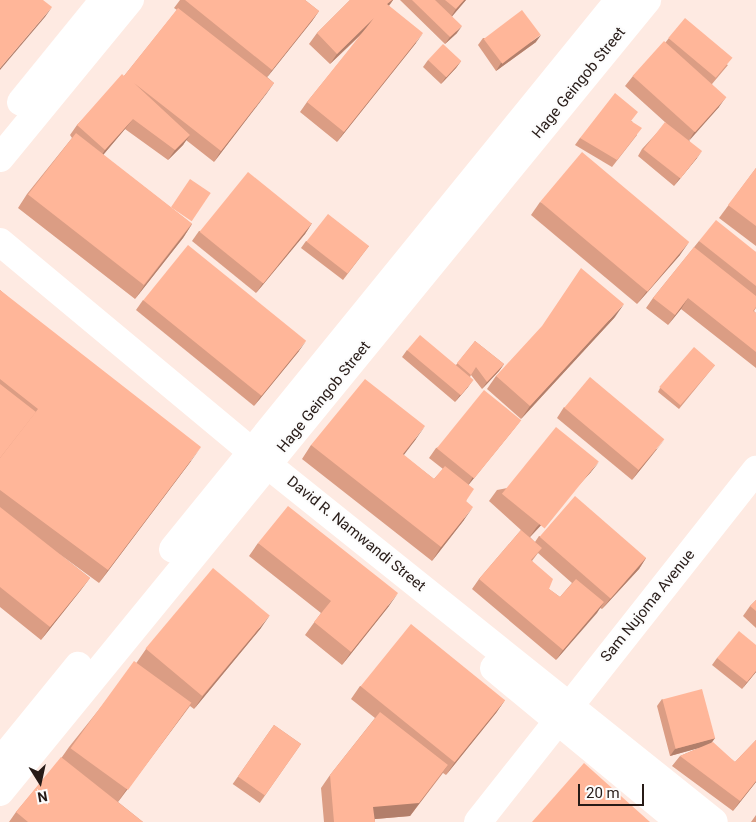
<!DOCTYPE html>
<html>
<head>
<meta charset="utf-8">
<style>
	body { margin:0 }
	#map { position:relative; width:756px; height:822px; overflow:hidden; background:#feeae2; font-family:Roboto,sans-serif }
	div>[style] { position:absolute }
	.minor>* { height:28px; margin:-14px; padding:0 14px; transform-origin:14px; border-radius:14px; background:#fff }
	.major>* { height:28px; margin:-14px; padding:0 14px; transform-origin:14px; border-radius:14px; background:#fff }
	.wall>* { inset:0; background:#db9d84; transform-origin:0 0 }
	.shaded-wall>* { inset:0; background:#b27f6b }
	.building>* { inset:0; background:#ffb699; transform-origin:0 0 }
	span { translate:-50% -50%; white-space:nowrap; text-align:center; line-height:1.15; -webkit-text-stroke:4px #fcfcfc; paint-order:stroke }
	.street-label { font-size:15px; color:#271b17 }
	.north { position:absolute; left:15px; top:757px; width:50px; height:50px; -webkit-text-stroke:4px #fcfcfc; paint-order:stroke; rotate:170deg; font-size:14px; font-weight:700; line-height:20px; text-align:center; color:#271b17 }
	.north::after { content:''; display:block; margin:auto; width:18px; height:22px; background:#271b17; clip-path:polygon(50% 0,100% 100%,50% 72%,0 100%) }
	.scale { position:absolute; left:578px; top:784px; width:66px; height:22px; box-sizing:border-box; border:2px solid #271b17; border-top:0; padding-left:6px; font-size:15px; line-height:18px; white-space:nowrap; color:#271b17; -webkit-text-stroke:4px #fcfcfc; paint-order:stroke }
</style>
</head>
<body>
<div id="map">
	<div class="minor">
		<i style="left:21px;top:102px;width:132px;rotate:-50.9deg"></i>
		<i style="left:0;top:158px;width:205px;rotate:-50.6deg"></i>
		<i style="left:0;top:242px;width:329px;rotate:39.8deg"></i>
		<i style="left:253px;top:453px;width:590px;rotate:38.67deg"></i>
		<i style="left:173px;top:549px;width:707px;rotate:-50.91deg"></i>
		<i style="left:494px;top:668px;width:241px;rotate:39.6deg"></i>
		<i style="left:0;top:762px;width:124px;rotate:-50.9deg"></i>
		<i style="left:0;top:792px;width:1023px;rotate:-50.75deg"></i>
	</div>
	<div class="major">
		<i style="left:478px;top:822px;width:449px;rotate:-51.7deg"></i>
	</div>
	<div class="wall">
		<i style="clip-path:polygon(180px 0,305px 0,319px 11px,312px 21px,267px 77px,274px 83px,214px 162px,186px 140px,183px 145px,168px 160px,125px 129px,103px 155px,192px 224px,183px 238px,135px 299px,18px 208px,27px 194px,72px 138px,70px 135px,77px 125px,124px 76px,177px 10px,174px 8px)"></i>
		<i style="clip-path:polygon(350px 0,393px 0,389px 6px,416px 43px,337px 142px,300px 112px,307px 102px,363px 33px,330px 64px,309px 44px,317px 33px)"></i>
		<i style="clip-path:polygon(400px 0,466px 0,452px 16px,457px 33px,445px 44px)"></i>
		<i style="clip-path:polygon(483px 38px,536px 42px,496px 71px,478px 45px)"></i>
		<i style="clip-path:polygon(669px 38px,728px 65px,712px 84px,719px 107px,689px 140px,697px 158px,674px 186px,638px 156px,642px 149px,666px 123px,625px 86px,633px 76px,665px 43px)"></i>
		<i style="clip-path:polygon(428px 60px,461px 61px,456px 68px,441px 84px,423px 67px)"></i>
		<i style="clip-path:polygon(632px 121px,637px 135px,612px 167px,575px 145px,580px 138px)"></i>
		<i style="clip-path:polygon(756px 168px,756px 246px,719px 218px)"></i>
		<i style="clip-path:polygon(540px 202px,680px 255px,637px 304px,531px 215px)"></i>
		<i style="clip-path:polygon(312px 223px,305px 234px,256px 293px,192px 241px,199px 231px)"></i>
		<i style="clip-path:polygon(306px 241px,369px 246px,343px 280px,301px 248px)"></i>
		<i style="clip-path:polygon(699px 241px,756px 252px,756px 308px,754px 311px,756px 313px,756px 368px,681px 309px,668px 325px,646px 308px,653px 298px)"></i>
		<i style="clip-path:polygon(0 290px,191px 461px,99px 583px,58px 553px,90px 578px,80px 591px,41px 640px,0 607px)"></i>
		<i style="clip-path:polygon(143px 300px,299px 351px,254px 406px,136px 310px)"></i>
		<i style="clip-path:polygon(615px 317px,521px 419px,487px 389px,496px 376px)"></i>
		<i style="clip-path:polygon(475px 341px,504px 364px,499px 371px,482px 389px,471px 375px,470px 377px,468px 387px,455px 402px,402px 357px,407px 350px,456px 365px)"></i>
		<i style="clip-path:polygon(715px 365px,679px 409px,658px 392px,660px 388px)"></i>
		<i style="clip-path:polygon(564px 407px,657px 449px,632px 480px,557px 418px)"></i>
		<i style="clip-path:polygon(521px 420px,513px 430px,468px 485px,464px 520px,432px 561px,302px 459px,311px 445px,416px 439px,403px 455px,434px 479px,443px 469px,429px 458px,436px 448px)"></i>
		<i style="clip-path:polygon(evenodd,591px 472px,530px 537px,535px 542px,539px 536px,646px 558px,639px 569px,602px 609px,600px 608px,556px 660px,472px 589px,479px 579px,521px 530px,489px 501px,497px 490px,591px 472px,538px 553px,572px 583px,560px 597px,549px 589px,532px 561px,538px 553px)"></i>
		<i style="clip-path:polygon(258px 543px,389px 606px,342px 665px,305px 635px,321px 613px,249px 556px)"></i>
		<i style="clip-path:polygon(756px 600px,756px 628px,743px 616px,750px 606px)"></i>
		<i style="clip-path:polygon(261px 628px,194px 709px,190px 706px,118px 802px,143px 822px,9px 822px,16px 812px,62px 757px,69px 747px,137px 662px,146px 649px)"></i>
		<i style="clip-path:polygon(756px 645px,756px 672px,742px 689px,712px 665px,717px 658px)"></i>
		<i style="clip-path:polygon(360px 686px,505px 700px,496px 713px,446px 775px,443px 773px,410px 816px,375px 819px,375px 822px,324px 822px,321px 788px,330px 775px,375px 718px,351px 699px)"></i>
		<i style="clip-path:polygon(662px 699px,715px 738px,711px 743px,735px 762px,756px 740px,756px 782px,733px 811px,672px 766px,680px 756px,701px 747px,670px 756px,657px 706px)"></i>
		<i style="left:274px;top:725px;width:33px;height:72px;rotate:35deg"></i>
		<i style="clip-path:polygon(756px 815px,756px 822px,751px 822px)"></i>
	</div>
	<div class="shaded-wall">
		<i style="clip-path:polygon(392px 0,393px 0,390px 4px,380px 14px,387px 4px)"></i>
		<i style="clip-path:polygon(464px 0,466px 0,449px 20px,456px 9px)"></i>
		<i style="clip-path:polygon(52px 7px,45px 17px,0 70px,0 68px)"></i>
		<i style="clip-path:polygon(319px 11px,312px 21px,265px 80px,272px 70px)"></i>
		<i style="clip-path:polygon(374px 18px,367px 28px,330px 64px,337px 54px)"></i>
		<i style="clip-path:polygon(462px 26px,457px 33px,445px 44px,450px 37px)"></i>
		<i style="clip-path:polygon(423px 33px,416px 43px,337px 142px,344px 132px)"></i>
		<i style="clip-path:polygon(541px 35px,536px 42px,496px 71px,501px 63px)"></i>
		<i style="clip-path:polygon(461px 61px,456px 68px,441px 84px,446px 77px)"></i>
		<i style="clip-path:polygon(274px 83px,267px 93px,214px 162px,221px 151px)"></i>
		<i style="clip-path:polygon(726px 97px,719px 107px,688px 142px,695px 131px)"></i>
		<i style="clip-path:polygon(133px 119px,125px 129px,98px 161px,105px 150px)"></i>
		<i style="clip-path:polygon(190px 135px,183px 145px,168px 160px,175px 150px)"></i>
		<i style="clip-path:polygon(702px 151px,697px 158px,674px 186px,679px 179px)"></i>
		<i style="clip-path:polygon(312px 223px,305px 234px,256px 293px,263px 283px)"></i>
		<i style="clip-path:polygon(192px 224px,183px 238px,135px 299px,144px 286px)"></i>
		<i style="clip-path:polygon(689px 242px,680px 255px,637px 304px,647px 291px)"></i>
		<i style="clip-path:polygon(688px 298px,681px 309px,668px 325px,675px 315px)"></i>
		<i style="clip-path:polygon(624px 304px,615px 317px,521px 419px,530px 406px)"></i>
		<i style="clip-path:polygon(306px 341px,299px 351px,254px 406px,261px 396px)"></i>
		<i style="clip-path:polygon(504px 364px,499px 371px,482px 389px,487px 382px)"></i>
		<i style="clip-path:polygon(473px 380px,468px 387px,455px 402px,460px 395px)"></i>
		<i style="clip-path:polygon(521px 420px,513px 430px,466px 488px,473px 477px)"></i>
		<i style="clip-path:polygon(425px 426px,416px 439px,394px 468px,403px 454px)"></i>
		<i style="clip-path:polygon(665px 439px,657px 449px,632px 480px,639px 470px)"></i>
		<i style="clip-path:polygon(201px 447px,191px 461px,99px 583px,108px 570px)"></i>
		<i style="clip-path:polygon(599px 462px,591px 472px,529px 538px,536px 528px)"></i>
		<i style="clip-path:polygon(473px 507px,464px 520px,432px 561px,441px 547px)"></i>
		<i style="clip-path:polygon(646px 558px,639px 569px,602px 609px,610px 599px)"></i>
		<i style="clip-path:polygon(90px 578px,80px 591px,41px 640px,50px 627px)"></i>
		<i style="clip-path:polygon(398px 593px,389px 606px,342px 665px,351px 652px)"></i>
		<i style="clip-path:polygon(604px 602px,597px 613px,556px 660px,563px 650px)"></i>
		<i style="clip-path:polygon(270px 615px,261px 628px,194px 709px,203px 696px)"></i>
		<i style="clip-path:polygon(756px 671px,756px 672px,742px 689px,747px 682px)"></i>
		<i style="clip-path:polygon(505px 700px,496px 713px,446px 775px,455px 762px)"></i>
		<i style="clip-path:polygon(191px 703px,182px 716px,117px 803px,126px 790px)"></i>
		<i style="clip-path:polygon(715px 738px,710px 745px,670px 756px,675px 749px)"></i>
		<i style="clip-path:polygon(448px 765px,410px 816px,364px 820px,373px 807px)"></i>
		<i style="clip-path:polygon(756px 781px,756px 782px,733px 811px,740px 801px)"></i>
	</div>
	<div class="building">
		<i style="clip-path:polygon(0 0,43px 0,52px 7px,0 68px)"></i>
		<i style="clip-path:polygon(185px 0,305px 0,319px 11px,272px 70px)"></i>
		<i style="clip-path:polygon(350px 0,392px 0,387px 4px,423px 33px,344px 132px,307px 102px,374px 18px,337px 54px,317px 33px)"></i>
		<i style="clip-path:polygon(412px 0,435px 0,462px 26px,450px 37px)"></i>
		<i style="clip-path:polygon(445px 0,464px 0,456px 9px)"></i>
		<i style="clip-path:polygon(178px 8px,274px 83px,221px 151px,134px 83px,190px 135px,175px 150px,133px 119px,105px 150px,77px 125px,122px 74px,124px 76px)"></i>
		<i style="left:522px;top:10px;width:31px;height:48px;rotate:53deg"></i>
		<i style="left:685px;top:18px;width:62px;height:26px;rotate:40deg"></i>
		<i style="left:664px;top:41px;width:84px;height:47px;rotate:42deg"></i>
		<i style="left:443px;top:44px;width:25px;height:22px;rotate:43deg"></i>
		<i style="clip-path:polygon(615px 93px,638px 112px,631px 121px,642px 128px,617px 160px,580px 138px)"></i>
		<i style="left:665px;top:122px;width:47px;height:35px;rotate:38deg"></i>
		<i style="left:76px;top:133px;width:147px;height:78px;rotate:38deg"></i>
		<i style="left:582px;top:152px;width:140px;height:65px;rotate:40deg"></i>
		<i style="clip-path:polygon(756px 168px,756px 226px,728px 205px)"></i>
		<i style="left:248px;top:172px;width:82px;height:77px;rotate:39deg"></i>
		<i style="left:190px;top:179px;width:25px;height:34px;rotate:34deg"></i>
		<i style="left:328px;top:214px;width:52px;height:35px;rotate:38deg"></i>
		<i style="clip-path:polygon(716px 220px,756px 252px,756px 286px,699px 241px)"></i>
		<i style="left:188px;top:245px;width:152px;height:71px;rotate:39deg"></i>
		<i style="clip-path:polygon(694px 247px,756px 296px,756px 307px,753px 311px,756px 313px,756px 352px,688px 298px,675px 315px,653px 298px)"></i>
		<i style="clip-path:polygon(581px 268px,624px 304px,530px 406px,496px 376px,542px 326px)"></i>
		<i style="clip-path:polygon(0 290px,201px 447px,108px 570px,0 490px,0 458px,38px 409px,0 379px)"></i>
		<i style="left:420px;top:335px;width:70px;height:20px;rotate:40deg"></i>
		<i style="clip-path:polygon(475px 341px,504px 364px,487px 382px,476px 367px,471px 375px,457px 363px)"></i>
		<i style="left:694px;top:347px;width:28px;height:53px;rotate:41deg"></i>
		<i style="left:590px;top:377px;width:97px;height:40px;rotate:40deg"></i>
		<i style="clip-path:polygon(365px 379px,425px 426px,403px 454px,434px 479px,445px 466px,474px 489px,466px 501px,473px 507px,441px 547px,311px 445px)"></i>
		<i style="clip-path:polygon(0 384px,36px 412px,0 458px)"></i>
		<i style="left:484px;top:390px;width:48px;height:75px;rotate:39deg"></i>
		<i style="left:556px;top:427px;width:55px;height:86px;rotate:39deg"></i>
		<i style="left:575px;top:496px;width:94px;height:54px;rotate:41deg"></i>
		<i style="clip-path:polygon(288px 506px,398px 593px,351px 652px,314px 622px,331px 601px,258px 543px)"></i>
		<i style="clip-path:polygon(0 507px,90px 578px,50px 627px,0 587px)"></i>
		<i style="clip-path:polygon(521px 530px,542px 548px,531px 560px,553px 579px,549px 589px,560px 597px,576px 579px,604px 602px,563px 650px,479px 579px)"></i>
		<i style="left:213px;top:568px;width:74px;height:105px;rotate:40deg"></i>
		<i style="clip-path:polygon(756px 600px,756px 611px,750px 606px)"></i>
		<i style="left:411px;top:624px;width:121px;height:80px;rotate:39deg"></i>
		<i style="clip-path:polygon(739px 631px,756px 645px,756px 671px,747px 682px,717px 658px)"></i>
		<i style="left:134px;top:661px;width:71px;height:108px;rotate:36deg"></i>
		<i style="left:702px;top:689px;width:51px;height:41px;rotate:75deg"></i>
		<i style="clip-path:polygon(380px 712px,448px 765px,419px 803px,373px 807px,375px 822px,334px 822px,330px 775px)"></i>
		<i style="left:274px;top:725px;width:33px;height:63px;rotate:35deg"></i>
		<i style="clip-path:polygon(756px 740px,756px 781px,740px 801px,680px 756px,713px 742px,735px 762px)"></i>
		<i style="clip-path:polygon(61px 757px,143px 822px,28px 822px,16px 812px)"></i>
		<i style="clip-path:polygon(584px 763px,650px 822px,532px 822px)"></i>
	</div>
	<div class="street-label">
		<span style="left:579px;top:83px;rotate:-51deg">Hage Geingob Street</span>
		<span style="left:324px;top:397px;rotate:-51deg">Hage Geingob Street</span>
		<span style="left:356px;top:534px;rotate:39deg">David R. Namwandi Street</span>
		<span style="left:648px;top:606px;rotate:-51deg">Sam Nujoma Avenue</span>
	</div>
	<div class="north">N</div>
	<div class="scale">20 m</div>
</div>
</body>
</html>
